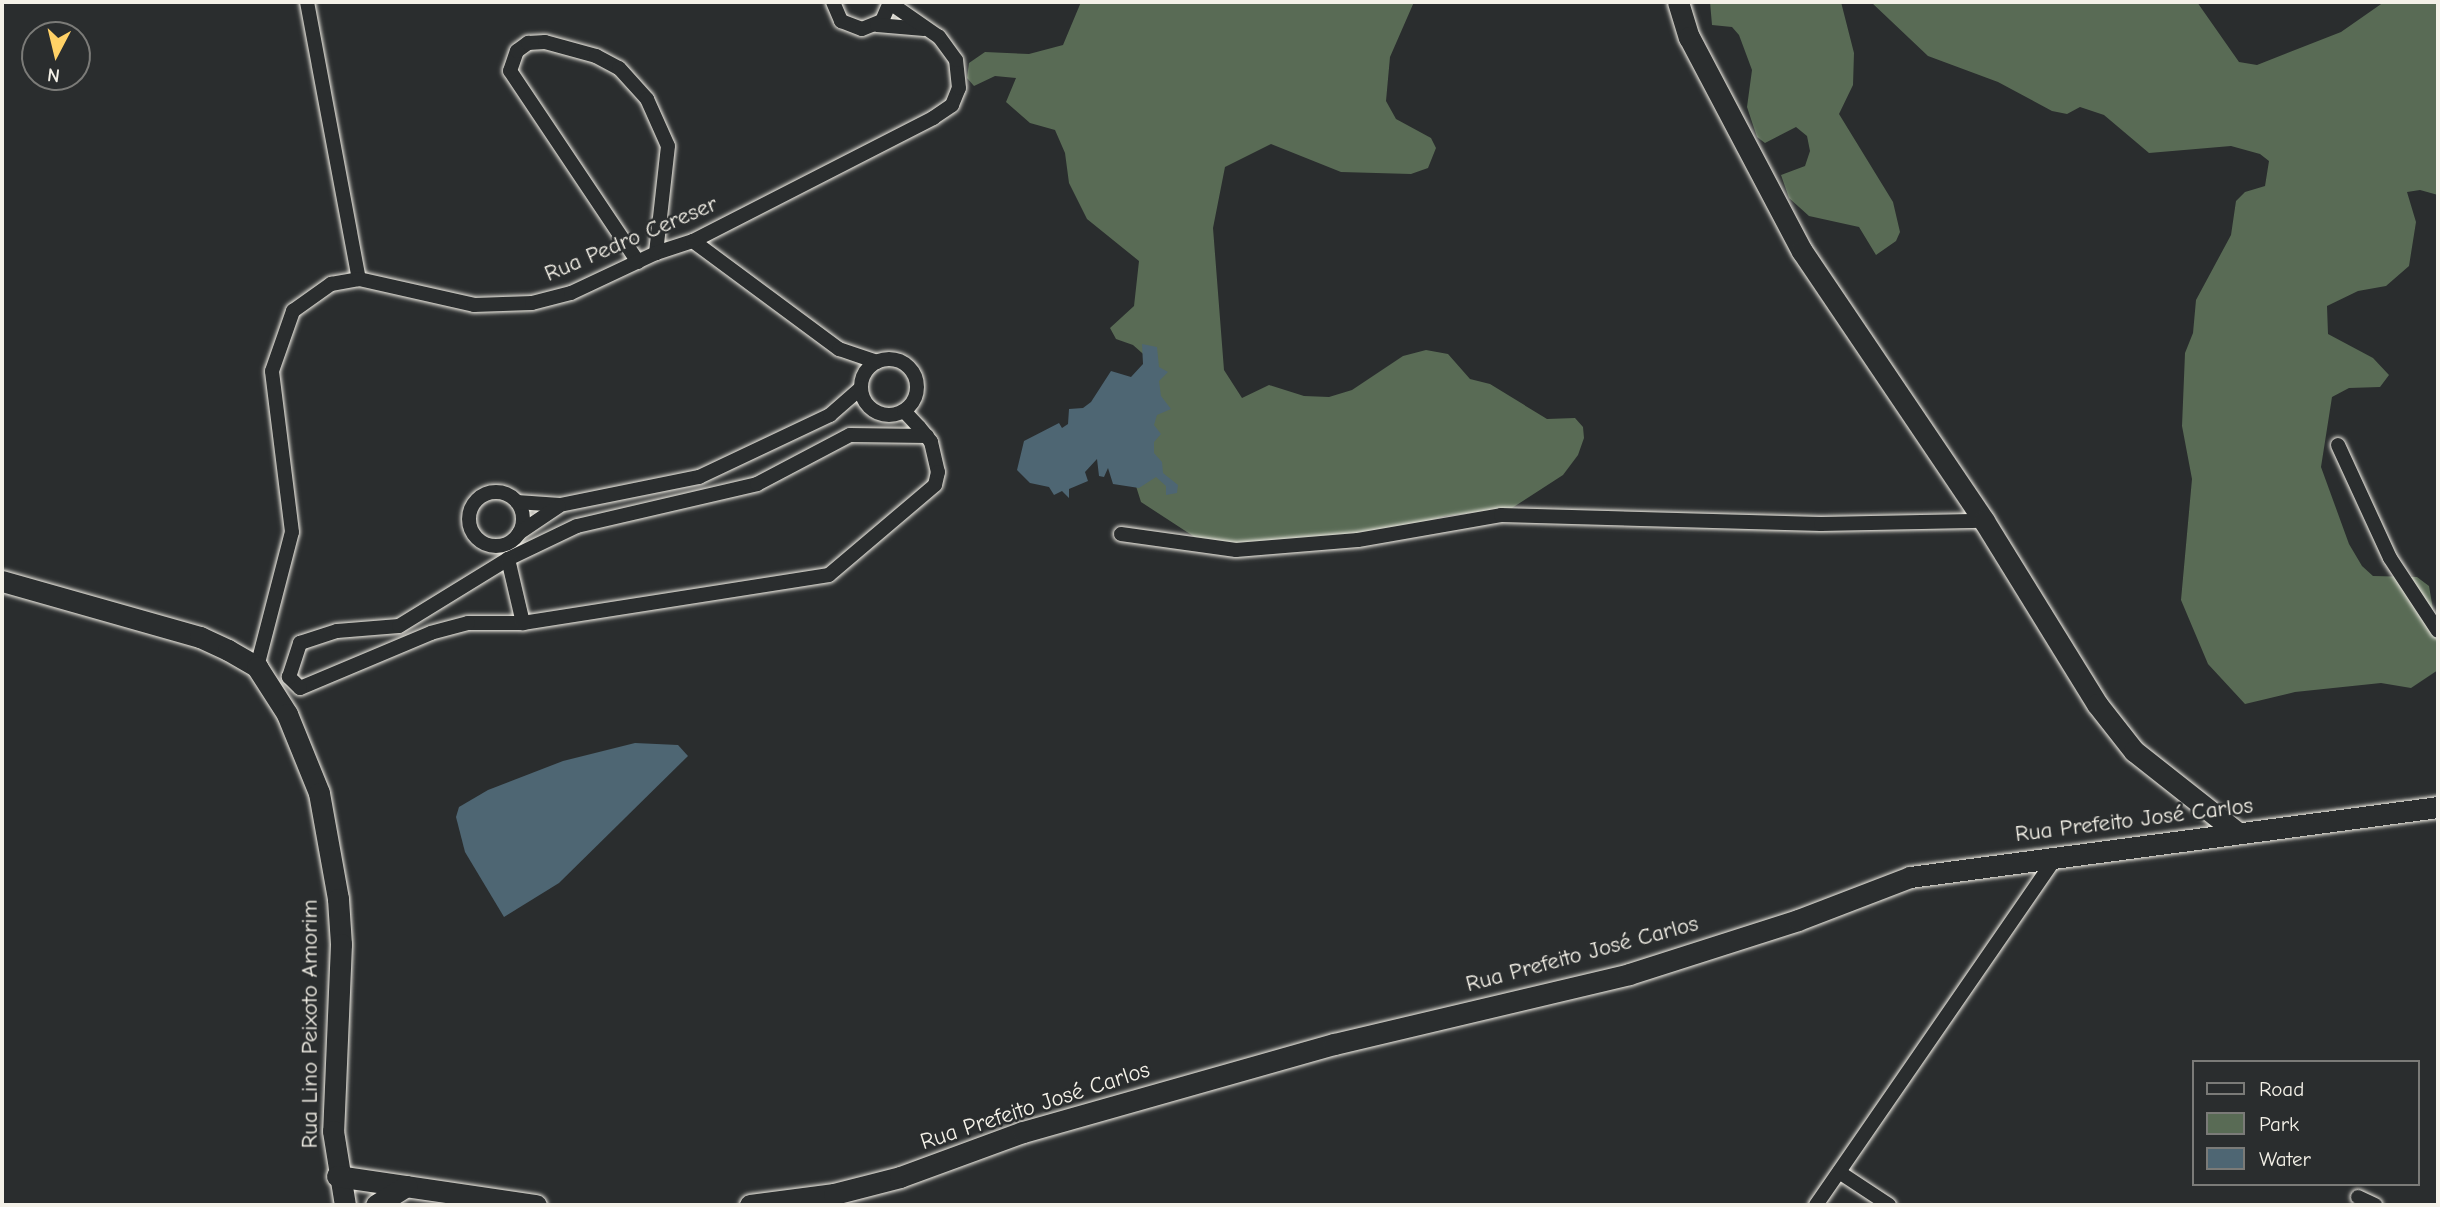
<!DOCTYPE html>
<html>
<head>
<meta charset="utf-8">
<style>
	body { margin:0 }
	#map { position:relative; width:2440px; height:1207px; overflow:hidden; background:#2a2d2e; font-family:"Comic Neue",sans-serif }
	div>[style] { position:absolute }
	.green>* { inset:0; background:#596b55 }
	.water>* { inset:0; background:#4e6673 }
	.roads { filter:drop-shadow(0 0 2px #f4f1e8) drop-shadow(0 0 2px #f4f1e8) }
	.street>* { height:14px; margin:-7px; padding:0 7px; transform-origin:7px; border-radius:7px; background:#2a2d2e }
	.street>.ring { margin:-7px; padding:0; box-sizing:content-box; background:none; border:14px solid #2a2d2e; border-radius:50% }
	.secondary>* { height:21px; margin:-10.5px; padding:0 10.5px; transform-origin:10.5px; border-radius:10.5px; background:#2a2d2e }
	span { translate:-50% -50%; white-space:nowrap; text-align:center; line-height:1.15; -webkit-text-stroke:5px #2a2d2e; paint-order:stroke }
	.street-label { font-size:23px; color:#f4f1e8 }
	.frame { position:absolute; inset:0; border:4px solid #f4f1e8; pointer-events:none }
	.legend { position:absolute; left:2192px; top:1060px; width:228px; height:126px; box-sizing:border-box; background:#2a2d2e; border:2px solid #7b7b78; margin:0; padding:9px 12px; list-style:none; font-size:21px; color:#f4f1e8 }
	.legend li { display:flex; align-items:center; gap:14px; height:35px }
	.legend b { width:35px; border:2px solid #7b7b78 }
	.north { position:absolute; left:21px; top:21px; width:70px; height:70px; box-sizing:border-box; background:#2a2d2e; border:2px solid #7b7b78; border-radius:50%; rotate:187deg; font-size:19px; font-weight:700; line-height:28px; text-align:center; color:#f4f1e8 }
	.north::after { content:''; display:block; margin:auto; width:24px; height:32px; background:#ffd166; clip-path:polygon(50% 0,100% 100%,50% 72%,0 100%) }
</style>
</head>
<body>
<div id="map">
	<div class="green">
		<i style="clip-path:polygon(1081px 2px,1414px 2px,1390px 57px,1386px 101px,1396px 119px,1431px 138px,1436px 148px,1428px 168px,1411px 174px,1341px 172px,1271px 144px,1225px 167px,1213px 228px,1224px 370px,1242px 398px,1269px 385px,1304px 396px,1329px 397px,1352px 390px,1403px 356px,1426px 350px,1448px 354px,1470px 379px,1490px 384px,1547px 419px,1575px 418px,1583px 427px,1584px 438px,1578px 455px,1563px 475px,1512px 508px,1445px 516px,1388px 533px,1210px 547px,1141px 502px,1135px 483px,1150px 360px,1133px 345px,1116px 339px,1110px 328px,1134px 306px,1139px 261px,1087px 219px,1069px 183px,1065px 153px,1055px 130px,1030px 123px,1006px 102px,1016px 78px,995px 76px,974px 86px,967px 78px,969px 63px,985px 52px,1029px 54px,1063px 45px)"></i>
		<i style="clip-path:polygon(1710px 2px,1841px 2px,1854px 53px,1853px 85px,1839px 114px,1893px 202px,1900px 232px,1896px 241px,1876px 255px,1859px 227px,1809px 216px,1789px 198px,1781px 175px,1805px 166px,1810px 151px,1807px 136px,1796px 127px,1765px 143px,1757px 137px,1747px 107px,1752px 70px,1739px 35px,1732px 27px,1712px 25px)"></i>
		<i style="clip-path:polygon(1871px 2px,2197px 2px,2239px 62px,2257px 65px,2341px 32px,2384px 2px,2438px 2px,2438px 195px,2420px 190px,2407px 192px,2416px 222px,2409px 266px,2386px 286px,2358px 291px,2327px 306px,2328px 334px,2373px 358px,2389px 375px,2380px 387px,2349px 388px,2332px 397px,2321px 467px,2349px 544px,2362px 566px,2373px 576px,2417px 577px,2429px 586px,2438px 639px,2438px 670px,2411px 688px,2381px 683px,2295px 692px,2245px 704px,2208px 664px,2181px 600px,2192px 479px,2182px 426px,2185px 353px,2193px 333px,2196px 300px,2231px 235px,2236px 201px,2245px 192px,2265px 186px,2269px 161px,2260px 154px,2231px 146px,2149px 153px,2104px 115px,2080px 107px,2067px 114px,2052px 111px,1998px 82px,1928px 56px)"></i>
	</div>
	<div class="water">
		<i style="clip-path:polygon(1142px 344px,1157px 347px,1159px 367px,1168px 372px,1159px 381px,1161px 396px,1171px 409px,1157px 415px,1154px 425px,1161px 434px,1154px 442px,1154px 453px,1162px 462px,1163px 473px,1178px 485px,1177px 493px,1166px 495px,1166px 486px,1156px 477px,1139px 488px,1113px 484px,1108px 468px,1104px 477px,1099px 476px,1097px 459px,1085px 472px,1088px 481px,1069px 489px,1069px 498px,1062px 491px,1054px 495px,1049px 487px,1030px 483px,1017px 470px,1024px 441px,1059px 423px,1062px 428px,1068px 424px,1069px 409px,1083px 408px,1091px 402px,1111px 371px,1131px 377px,1143px 364px)"></i>
		<i style="clip-path:polygon(635px 743px,678px 745px,688px 756px,559px 883px,504px 917px,465px 852px,456px 817px,459px 807px,488px 790px,563px 761px)"></i>
	</div>
	<div class="roads">
		<div class="street">
			<i style="left:307px;top:2px;width:282px;rotate:79.4deg"></i>
			<i style="left:833px;top:2px;width:21px;rotate:67deg"></i>
			<i style="left:841px;top:21px;width:22px;rotate:21deg"></i>
			<i style="left:862px;top:29px;width:22px;rotate:-22deg"></i>
			<i style="left:882px;top:21px;width:21px;rotate:-67deg"></i>
			<i style="left:877px;top:25px;width:47px;rotate:4.9deg"></i>
			<i style="left:693px;top:241px;width:182px;rotate:36.5deg"></i>
			<i style="left:839px;top:349px;width:40px;rotate:18.9deg"></i>
			<i style="left:638px;top:262px;width:230px;rotate:-123.8deg"></i>
			<i style="left:510px;top:71px;width:21px;rotate:-71deg"></i>
			<i style="left:517px;top:51px;width:14px;rotate:-36deg"></i>
			<i style="left:528px;top:43px;width:17px;rotate:-3deg"></i>
			<i style="left:545px;top:42px;width:53px;rotate:15.4deg"></i>
			<i style="left:596px;top:56px;width:26px;rotate:28deg"></i>
			<i style="left:619px;top:68px;width:42px;rotate:47.9deg"></i>
			<i style="left:647px;top:99px;width:51px;rotate:65.9deg"></i>
			<i style="left:668px;top:146px;width:108px;rotate:96.4deg"></i>
			<i class="ring" style="left:861px;top:359px;width:42px;height:42px"></i>
			<i style="left:904px;top:411px;width:22px;rotate:47deg"></i>
			<i style="left:919px;top:427px;width:19px;rotate:51deg"></i>
			<i style="left:931px;top:442px;width:31px;rotate:77deg"></i>
			<i style="left:938px;top:472px;width:13px;rotate:103deg"></i>
			<i style="left:935px;top:485px;width:139px;rotate:139.7deg"></i>
			<i style="left:829px;top:575px;width:310px;rotate:171.1deg"></i>
			<i style="left:523px;top:623px;width:55px;rotate:180deg"></i>
			<i style="left:468px;top:623px;width:38px;rotate:165deg"></i>
			<i style="left:431px;top:633px;width:142px;rotate:157.2deg"></i>
			<i style="left:300px;top:688px;width:16px;rotate:-135deg"></i>
			<i style="left:289px;top:677px;width:36px;rotate:-72deg"></i>
			<i style="left:300px;top:643px;width:39px;rotate:-18deg"></i>
			<i style="left:337px;top:631px;width:62px;rotate:-4.6deg"></i>
			<i style="left:399px;top:626px;width:128px;rotate:-31.6deg"></i>
			<i style="left:508px;top:559px;width:76px;rotate:-25.6deg"></i>
			<i style="left:577px;top:526px;width:185px;rotate:-13.1deg"></i>
			<i style="left:757px;top:484px;width:105px;rotate:-27.8deg"></i>
			<i style="left:850px;top:435px;width:77px;rotate:0.7deg"></i>
			<i style="left:2338px;top:445px;width:124px;rotate:65.3deg"></i>
			<i style="left:2390px;top:558px;width:87px;rotate:56.7deg"></i>
			<i class="ring" style="left:469px;top:492px;width:40px;height:40px"></i>
			<i style="left:517px;top:502px;width:43px;rotate:4deg"></i>
			<i style="left:560px;top:505px;width:142px;rotate:-11.4deg"></i>
			<i style="left:699px;top:477px;width:145px;rotate:-25.3deg"></i>
			<i style="left:830px;top:415px;width:41px;rotate:-41.1deg"></i>
			<i style="left:519px;top:533px;width:48px;rotate:-34deg"></i>
			<i style="left:1121px;top:534px;width:116px;rotate:7.9deg"></i>
			<i style="left:1236px;top:550px;width:122px;rotate:-4.7deg"></i>
			<i style="left:1358px;top:540px;width:145px;rotate:-9.9deg"></i>
			<i style="left:1501px;top:515px;width:320px;rotate:1.6deg"></i>
			<i style="left:1821px;top:524px;width:163px;rotate:-1.1deg"></i>
			<i style="left:508px;top:559px;width:66px;rotate:76.8deg"></i>
			<i style="left:257px;top:667px;width:139px;rotate:-75.5deg"></i>
			<i style="left:292px;top:532px;width:162px;rotate:-97.1deg"></i>
			<i style="left:272px;top:371px;width:64px;rotate:-70.7deg"></i>
			<i style="left:293px;top:311px;width:47px;rotate:-35.4deg"></i>
			<i style="left:331px;top:284px;width:28px;rotate:-10deg"></i>
			<i style="left:359px;top:279px;width:118px;rotate:12.7deg"></i>
			<i style="left:474px;top:305px;width:58px;rotate:-2deg"></i>
			<i style="left:532px;top:303px;width:40px;rotate:-14.4deg"></i>
			<i style="left:571px;top:293px;width:94px;rotate:-25.2deg"></i>
			<i style="left:656px;top:253px;width:39px;rotate:-18deg"></i>
			<i style="left:693px;top:241px;width:270px;rotate:-27.1deg"></i>
			<i style="left:933px;top:118px;width:23px;rotate:-34deg"></i>
			<i style="left:952px;top:105px;width:18px;rotate:-68deg"></i>
			<i style="left:959px;top:88px;width:28px;rotate:-96deg"></i>
			<i style="left:956px;top:60px;width:29px;rotate:-126deg"></i>
			<i style="left:939px;top:37px;width:60px;rotate:-145.2deg"></i>
			<i style="left:1839px;top:1172px;width:60px;rotate:33.4deg"></i>
			<i style="left:2358px;top:1197px;width:19px;rotate:25deg"></i>
			<i style="left:1816px;top:1205px;width:421px;rotate:-55.4deg"></i>
		</div>
		<div class="secondary">
			<i style="left:1678px;top:2px;width:37px;rotate:73deg"></i>
			<i style="left:1689px;top:37px;width:242px;rotate:62.2deg"></i>
			<i style="left:1802px;top:251px;width:326px;rotate:56deg"></i>
			<i style="left:1984px;top:521px;width:215px;rotate:58.3deg"></i>
			<i style="left:2097px;top:704px;width:60px;rotate:51.8deg"></i>
			<i style="left:2134px;top:751px;width:132px;rotate:38.3deg"></i>
			<i style="left:2px;top:581px;width:206px;rotate:15.8deg"></i>
			<i style="left:200px;top:637px;width:31px;rotate:25deg"></i>
			<i style="left:228px;top:650px;width:34px;rotate:30deg"></i>
			<i style="left:257px;top:667px;width:56px;rotate:57.4deg"></i>
			<i style="left:287px;top:714px;width:85px;rotate:67.9deg"></i>
			<i style="left:319px;top:793px;width:108px;rotate:79.8deg"></i>
			<i style="left:338px;top:899px;width:45px;rotate:86.2deg"></i>
			<i style="left:341px;top:944px;width:187px;rotate:92.4deg"></i>
			<i style="left:333px;top:1131px;width:75px;rotate:80.8deg"></i>
			<i style="left:337px;top:1176px;width:201px;rotate:8.3deg"></i>
			<i style="left:376px;top:1205px;width:36px;rotate:-32deg"></i>
			<i style="left:750px;top:1205px;width:85px;rotate:-7.5deg"></i>
			<i style="left:834px;top:1194px;width:68px;rotate:-14.4deg"></i>
			<i style="left:900px;top:1177px;width:131px;rotate:-20.1deg"></i>
			<i style="left:1023px;top:1132px;width:323px;rotate:-15.8deg"></i>
			<i style="left:1334px;top:1044px;width:303px;rotate:-13.3deg"></i>
			<i style="left:1629px;top:974px;width:177px;rotate:-17.7deg"></i>
			<i style="left:1798px;top:920px;width:120px;rotate:-21deg"></i>
			<i style="left:1910px;top:877px;width:533px;rotate:-7.55deg"></i>
		</div>
	</div>
	<div class="street-label">
		<span style="left:631px;top:239px;rotate:-23deg">Rua Pedro Cereser</span>
		<span style="left:2134px;top:820px;rotate:-7deg">Rua Prefeito José Carlos</span>
		<span style="left:1582px;top:954px;rotate:-15deg">Rua Prefeito José Carlos</span>
		<span style="left:310px;top:1024px;rotate:-90deg">Rua Lino Peixoto Amorim</span>
		<span style="left:1035px;top:1106px;rotate:-18deg">Rua Prefeito José Carlos</span>
	</div>
	<div class="frame"></div>
	<ul class="legend">
	<li><b style="height:9px;background:#2a2d2e"></b>Road</li>
	<li><b style="height:19px;background:#596b55"></b>Park</li>
	<li><b style="height:19px;background:#4e6673"></b>Water</li>
	</ul>
	<div class="north">N</div>
</div>
</body>
</html>
